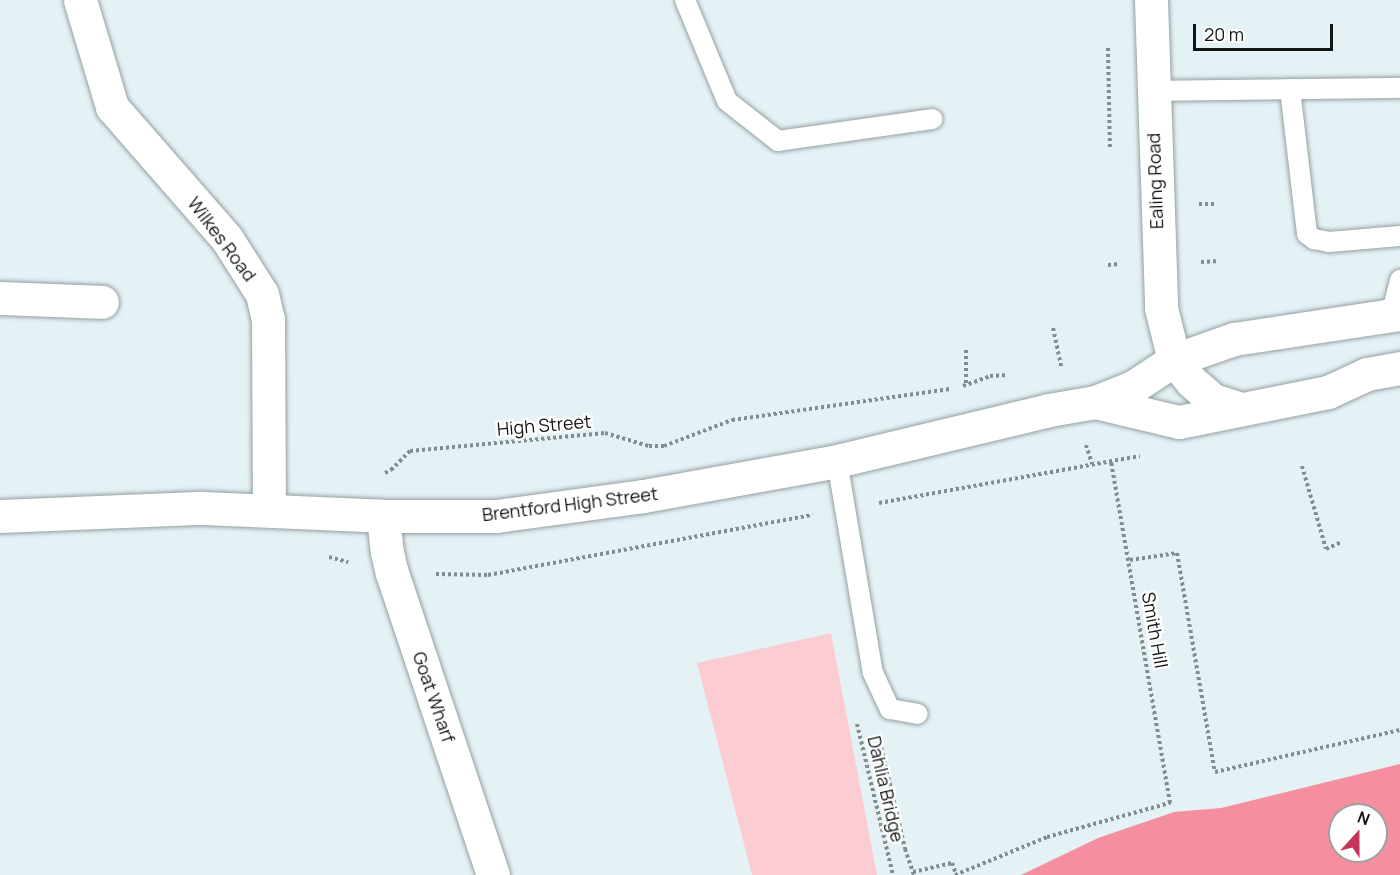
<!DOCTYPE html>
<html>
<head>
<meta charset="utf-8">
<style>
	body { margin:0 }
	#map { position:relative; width:1400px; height:875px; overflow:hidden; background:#e5f2f5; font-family:Manrope,sans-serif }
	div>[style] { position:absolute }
	.green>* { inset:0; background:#fcccd3 }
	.water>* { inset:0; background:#f58fa0 }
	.path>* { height:4px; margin-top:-2px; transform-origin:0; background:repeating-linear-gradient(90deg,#838c8e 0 3px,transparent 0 6px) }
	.roads { filter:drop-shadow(0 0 2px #94a0a2) drop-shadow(0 0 2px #94a0a2) }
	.lane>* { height:20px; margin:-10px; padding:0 10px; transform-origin:10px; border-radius:10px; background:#fff }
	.street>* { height:33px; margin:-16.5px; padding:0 16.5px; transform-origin:16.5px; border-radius:16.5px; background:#fff }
	.secondary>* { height:33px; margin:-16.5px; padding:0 16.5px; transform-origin:16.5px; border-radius:16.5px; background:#fff }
	.primary>* { height:33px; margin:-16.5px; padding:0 16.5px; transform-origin:16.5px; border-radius:16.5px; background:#fff }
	span { translate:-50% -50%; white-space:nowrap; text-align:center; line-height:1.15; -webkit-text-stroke:5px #fff; paint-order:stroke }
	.street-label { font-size:18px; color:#111516 }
	.north { position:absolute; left:1328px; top:803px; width:60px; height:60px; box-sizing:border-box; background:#fff; border:2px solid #a0a1a2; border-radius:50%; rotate:21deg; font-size:16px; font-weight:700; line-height:24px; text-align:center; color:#111516 }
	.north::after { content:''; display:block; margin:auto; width:21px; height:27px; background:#c4355c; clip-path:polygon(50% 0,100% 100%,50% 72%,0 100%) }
	.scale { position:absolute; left:1193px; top:24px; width:140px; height:27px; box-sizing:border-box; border:3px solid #111516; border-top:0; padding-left:8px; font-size:18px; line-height:21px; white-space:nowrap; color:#111516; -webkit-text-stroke:4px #fff; paint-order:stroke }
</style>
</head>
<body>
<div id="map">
	<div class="green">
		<i style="clip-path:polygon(831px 633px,877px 875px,752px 875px,697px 663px)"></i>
	</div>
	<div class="water">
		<i style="clip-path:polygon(evenodd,1400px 764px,1400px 875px,1021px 875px,1098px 838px,1174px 812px,1221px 808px,1400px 764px,1340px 815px,1376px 815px,1376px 851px,1340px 851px,1340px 815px)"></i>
	</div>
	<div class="path">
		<i style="left:1108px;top:48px;width:102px;rotate:88.9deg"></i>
		<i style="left:1199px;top:204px;width:16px"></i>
		<i style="left:1201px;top:262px;width:18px;rotate:-3deg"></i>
		<i style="left:1108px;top:265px;width:11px;rotate:-5deg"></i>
		<i style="left:1053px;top:328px;width:40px;rotate:78deg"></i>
		<i style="left:966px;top:350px;width:34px;rotate:90deg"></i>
		<i style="left:963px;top:386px;width:29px;rotate:-20deg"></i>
		<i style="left:990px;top:376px;width:18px;rotate:-3deg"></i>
		<i style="left:1086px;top:445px;width:20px;rotate:72deg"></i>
		<i style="left:1302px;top:466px;width:86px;rotate:73.9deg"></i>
		<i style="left:1326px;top:549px;width:17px;rotate:-24deg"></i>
		<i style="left:385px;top:473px;width:7px;rotate:-27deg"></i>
		<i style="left:391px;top:470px;width:27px;rotate:-45deg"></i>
		<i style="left:410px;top:451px;width:196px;rotate:-5.3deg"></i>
		<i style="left:605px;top:433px;width:46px;rotate:16.5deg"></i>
		<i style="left:649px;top:446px;width:15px"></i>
		<i style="left:664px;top:446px;width:73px;rotate:-20.9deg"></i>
		<i style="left:732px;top:420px;width:220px;rotate:-8.1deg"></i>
		<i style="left:879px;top:503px;width:265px;rotate:-10.2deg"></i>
		<i style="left:329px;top:557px;width:20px;rotate:15deg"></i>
		<i style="left:1130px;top:560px;width:48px;rotate:-8.5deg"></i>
		<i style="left:1177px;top:553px;width:222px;rotate:80.2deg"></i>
		<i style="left:1215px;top:772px;width:190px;rotate:-12.8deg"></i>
		<i style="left:436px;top:574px;width:52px;rotate:1.1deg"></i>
		<i style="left:488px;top:575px;width:330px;rotate:-10.5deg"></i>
		<i style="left:857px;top:724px;width:155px;rotate:76.6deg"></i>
		<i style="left:880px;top:742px;width:110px;rotate:76.8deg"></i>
		<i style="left:905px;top:849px;width:28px;rotate:71deg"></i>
		<i style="left:913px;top:872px;width:40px;rotate:-13deg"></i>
		<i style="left:952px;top:863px;width:12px;rotate:70deg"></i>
		<i style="left:955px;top:875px;width:100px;rotate:-22.4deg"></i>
		<i style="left:1047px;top:837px;width:128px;rotate:-15.5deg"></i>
		<i style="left:1170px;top:803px;width:346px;rotate:-99.8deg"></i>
	</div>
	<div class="roads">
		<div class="lane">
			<i style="left:685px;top:0;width:109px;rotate:67.4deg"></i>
			<i style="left:727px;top:101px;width:65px;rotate:38.1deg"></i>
			<i style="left:778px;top:141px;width:156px;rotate:-8.1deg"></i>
			<i style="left:1290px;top:89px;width:146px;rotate:83.3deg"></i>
			<i style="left:1307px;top:234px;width:9px;rotate:36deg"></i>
			<i style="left:1314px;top:239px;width:15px;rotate:11deg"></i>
			<i style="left:1329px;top:242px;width:71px;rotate:-4.8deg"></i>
			<i style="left:1152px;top:91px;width:248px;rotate:-0.7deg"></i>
			<i style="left:1391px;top:316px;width:37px;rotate:-76deg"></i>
			<i style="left:837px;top:461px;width:215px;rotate:80.4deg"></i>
			<i style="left:873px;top:673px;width:40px;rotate:65deg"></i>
			<i style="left:890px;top:709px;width:28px;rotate:10deg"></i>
		</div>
		<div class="street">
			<i style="left:80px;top:0;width:112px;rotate:73.3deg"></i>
			<i style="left:112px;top:107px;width:175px;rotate:48.9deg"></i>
			<i style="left:227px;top:239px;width:65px;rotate:57.5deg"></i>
			<i style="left:262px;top:294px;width:26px;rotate:77deg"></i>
			<i style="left:268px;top:319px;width:190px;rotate:89.7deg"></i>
			<i style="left:0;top:298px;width:102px;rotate:2.2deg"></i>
			<i style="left:383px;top:516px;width:36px;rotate:84deg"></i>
			<i style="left:387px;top:552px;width:22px;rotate:77deg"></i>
			<i style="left:392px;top:573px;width:318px;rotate:71.5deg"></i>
		</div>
		<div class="secondary">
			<i style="left:1151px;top:0;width:308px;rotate:88.1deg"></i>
			<i style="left:1161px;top:308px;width:54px;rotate:76deg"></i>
			<i style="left:1174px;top:360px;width:27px;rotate:51deg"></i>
			<i style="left:1191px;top:381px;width:29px;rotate:41deg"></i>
			<i style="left:1213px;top:400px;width:26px;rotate:18deg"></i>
		</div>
		<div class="primary">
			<i style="left:1095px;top:402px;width:86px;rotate:13.4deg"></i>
			<i style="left:1179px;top:422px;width:152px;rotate:-11.4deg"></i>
			<i style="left:1328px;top:392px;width:43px;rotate:-24.8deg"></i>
			<i style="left:1367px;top:374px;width:34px;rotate:-10deg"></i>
			<i style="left:0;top:516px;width:203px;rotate:-2.3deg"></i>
			<i style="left:203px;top:508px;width:180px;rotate:2.5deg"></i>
			<i style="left:383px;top:516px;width:113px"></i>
			<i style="left:496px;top:516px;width:148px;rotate:-7.7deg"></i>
			<i style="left:643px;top:496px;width:197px;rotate:-10.2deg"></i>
			<i style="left:837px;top:461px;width:218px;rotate:-13.5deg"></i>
			<i style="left:1049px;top:410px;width:47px;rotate:-9.9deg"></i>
			<i style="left:1095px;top:402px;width:41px;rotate:-21.5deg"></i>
			<i style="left:1133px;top:387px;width:49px;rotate:-33.4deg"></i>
			<i style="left:1174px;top:360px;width:64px;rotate:-19.3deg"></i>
			<i style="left:1234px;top:339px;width:168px;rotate:-8.6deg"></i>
		</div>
	</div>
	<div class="street-label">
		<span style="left:1155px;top:181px;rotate:-92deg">Ealing Road</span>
		<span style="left:222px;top:239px;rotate:53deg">Wilkes Road</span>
		<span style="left:544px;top:425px;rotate:-5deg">High Street</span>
		<span style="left:570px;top:504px;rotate:-7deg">Brentford High Street</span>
		<span style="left:1155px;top:630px;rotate:80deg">Smith Hill</span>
		<span style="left:434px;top:697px;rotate:71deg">Goat Wharf</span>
		<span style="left:886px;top:789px;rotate:77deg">Dahlia Bridge</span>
	</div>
	<div class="north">N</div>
	<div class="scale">20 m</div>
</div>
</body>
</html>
